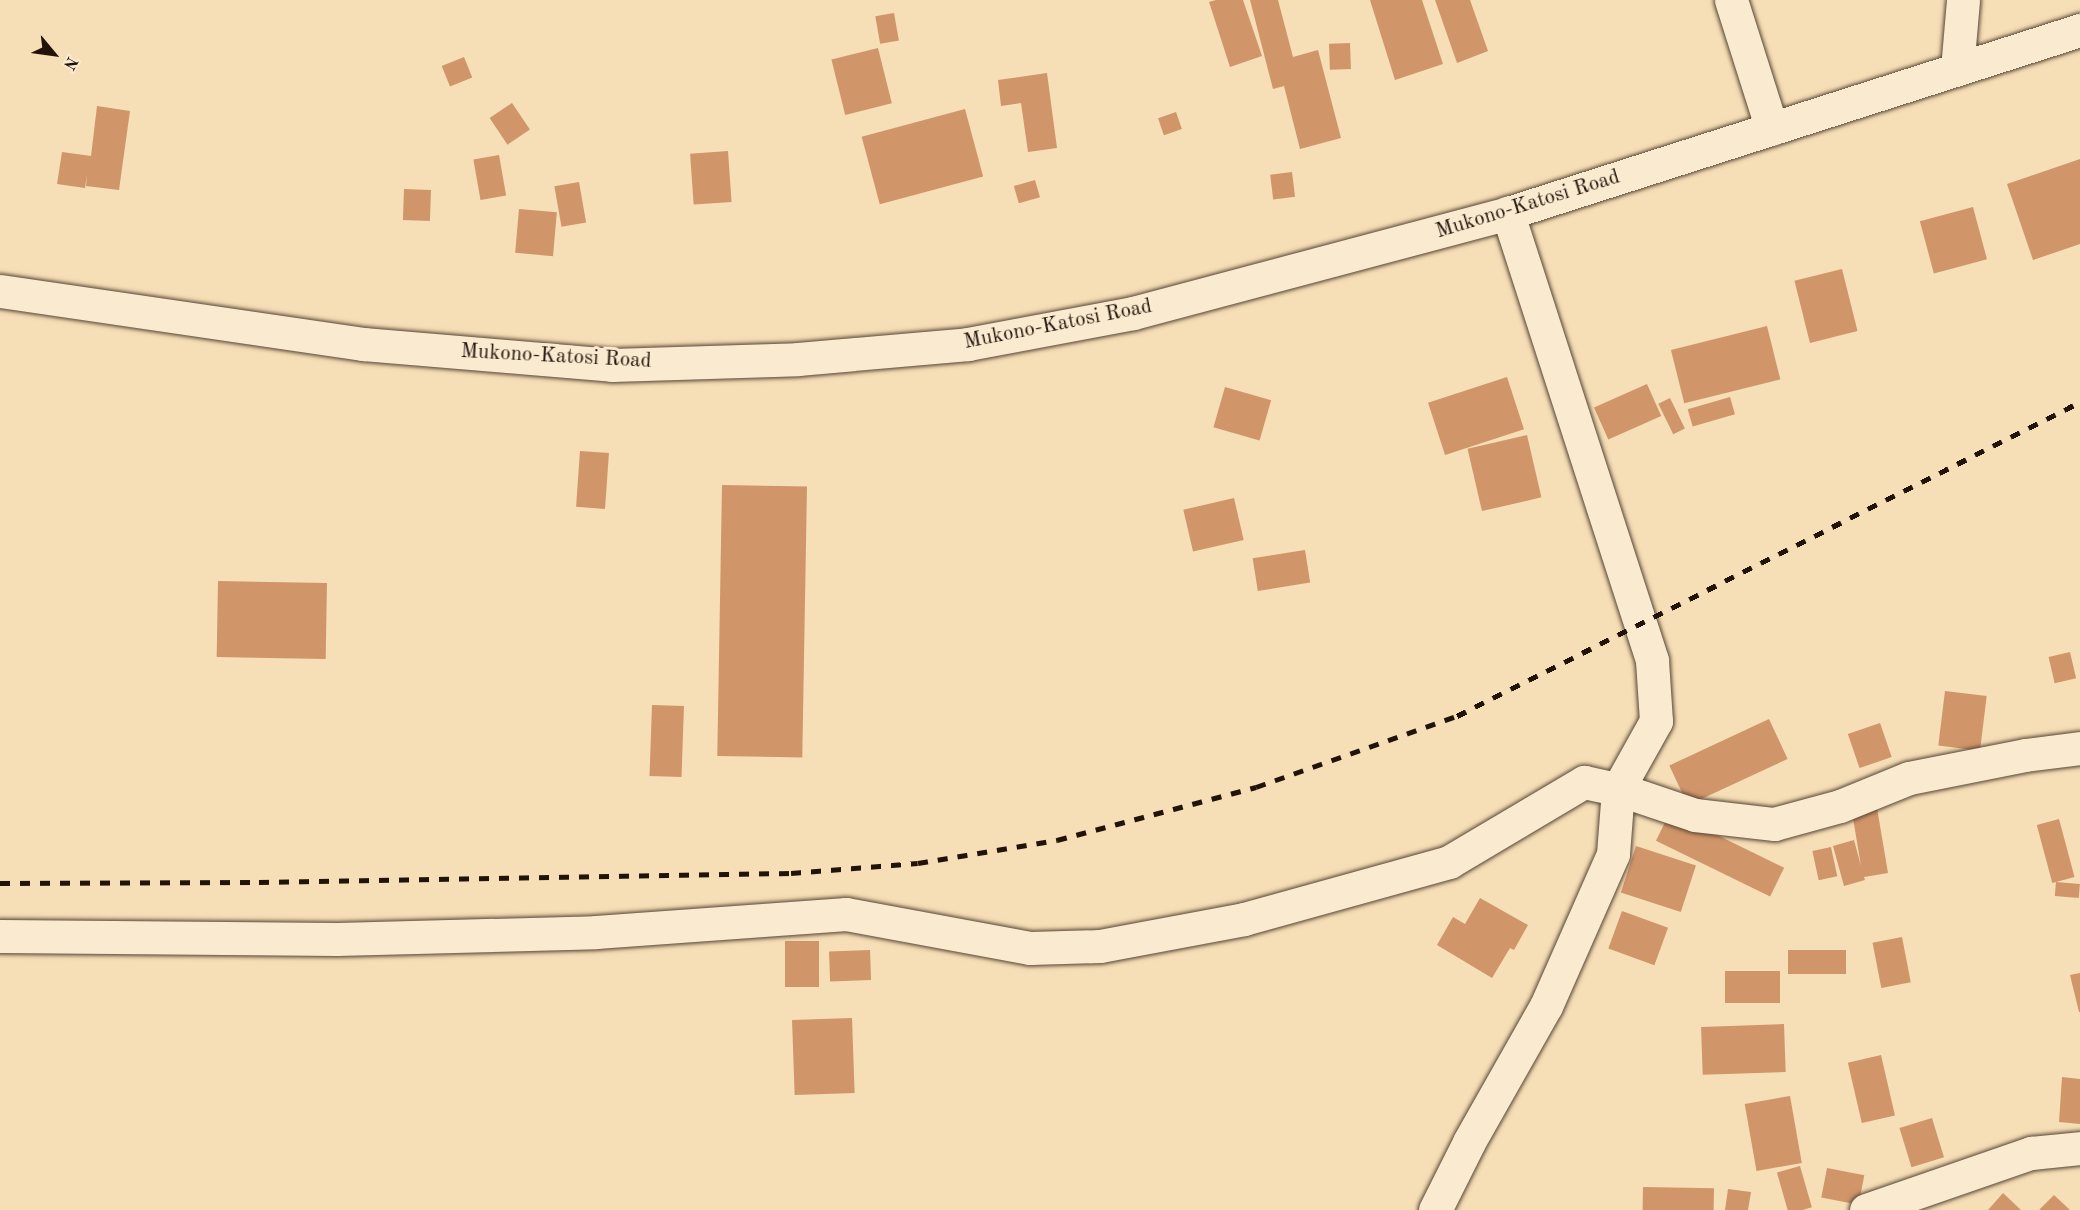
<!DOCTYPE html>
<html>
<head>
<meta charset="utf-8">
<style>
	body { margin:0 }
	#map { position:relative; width:2080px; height:1210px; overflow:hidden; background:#f6deb6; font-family:"Old Standard TT",serif }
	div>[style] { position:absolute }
	.building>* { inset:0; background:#d1956a; transform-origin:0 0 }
	.roads { filter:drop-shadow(0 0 2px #564535) drop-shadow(0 0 2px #564535) }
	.street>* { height:33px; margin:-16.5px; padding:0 16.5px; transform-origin:16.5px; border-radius:16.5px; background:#f9ead0 }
	.secondary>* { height:33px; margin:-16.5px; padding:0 16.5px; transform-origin:16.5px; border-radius:16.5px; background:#f9ead0 }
	.rail>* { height:4.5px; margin-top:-2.25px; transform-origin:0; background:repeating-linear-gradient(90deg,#21120a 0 10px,transparent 0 20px) }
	span { translate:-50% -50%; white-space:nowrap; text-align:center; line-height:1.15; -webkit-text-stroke:6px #f9ead0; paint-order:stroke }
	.street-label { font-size:21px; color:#21120a }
	.north { position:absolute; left:24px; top:24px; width:60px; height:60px; -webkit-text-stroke:4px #f9ead0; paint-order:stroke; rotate:119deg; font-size:16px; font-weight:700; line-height:24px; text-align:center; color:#21120a }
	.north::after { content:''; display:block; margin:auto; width:21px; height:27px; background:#21120a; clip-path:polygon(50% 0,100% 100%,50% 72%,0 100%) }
</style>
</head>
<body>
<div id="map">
	<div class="building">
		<i style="clip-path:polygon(1216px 0,1243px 0,1262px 56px,1230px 67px,1209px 2px)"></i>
		<i style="clip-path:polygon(1250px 0,1278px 0,1293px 57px,1318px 50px,1341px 138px,1300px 149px,1284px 86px,1273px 89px)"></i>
		<i style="clip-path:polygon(1370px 0,1422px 0,1443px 64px,1395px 80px)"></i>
		<i style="clip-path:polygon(1435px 0,1470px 0,1488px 51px,1457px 63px)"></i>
		<i style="left:894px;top:13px;width:28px;height:19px;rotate:80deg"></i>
		<i style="left:1350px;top:43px;width:26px;height:21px;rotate:88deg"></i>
		<i style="left:878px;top:48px;width:57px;height:48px;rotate:76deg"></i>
		<i style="left:464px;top:57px;width:22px;height:24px;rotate:68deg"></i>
		<i style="clip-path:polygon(1047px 73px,1057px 148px,1028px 152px,1021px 103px,1001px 106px,998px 80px)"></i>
		<i style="left:512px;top:103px;width:32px;height:27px;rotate:56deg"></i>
		<i style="clip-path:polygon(97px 106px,130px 111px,119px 190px,86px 186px,87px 174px,85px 188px,57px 184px,62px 152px,91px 156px)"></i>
		<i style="left:965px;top:109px;width:70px;height:107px;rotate:75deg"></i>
		<i style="left:1176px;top:112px;width:18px;height:19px;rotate:71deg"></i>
		<i style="left:728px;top:151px;width:51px;height:38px;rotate:86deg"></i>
		<i style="left:499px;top:155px;width:41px;height:26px;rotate:80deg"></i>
		<i style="clip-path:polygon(2080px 159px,2080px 244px,2033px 260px,2007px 184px)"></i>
		<i style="left:1292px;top:172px;width:25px;height:22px;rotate:83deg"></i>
		<i style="left:1035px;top:180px;width:18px;height:22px;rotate:74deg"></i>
		<i style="left:579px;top:182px;width:41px;height:25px;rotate:80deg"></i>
		<i style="left:404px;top:189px;width:27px;height:31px;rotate:2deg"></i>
		<i style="left:1973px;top:207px;width:54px;height:55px;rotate:75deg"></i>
		<i style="left:519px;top:209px;width:38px;height:44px;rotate:5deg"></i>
		<i style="left:1842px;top:269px;width:64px;height:49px;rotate:76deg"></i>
		<i style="left:1767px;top:326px;width:55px;height:99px;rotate:76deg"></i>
		<i style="left:1507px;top:377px;width:55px;height:83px;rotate:72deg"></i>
		<i style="left:1647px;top:384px;width:35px;height:58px;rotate:66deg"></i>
		<i style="left:1225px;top:387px;width:48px;height:42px;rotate:16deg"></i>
		<i style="left:1730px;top:397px;width:18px;height:44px;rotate:74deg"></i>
		<i style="left:1670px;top:398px;width:34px;height:13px;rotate:64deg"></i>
		<i style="left:1527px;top:435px;width:64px;height:61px;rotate:77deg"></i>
		<i style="left:580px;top:451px;width:29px;height:56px;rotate:4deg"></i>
		<i style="left:722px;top:485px;width:85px;height:271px;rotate:1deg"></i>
		<i style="left:1234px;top:498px;width:43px;height:52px;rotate:77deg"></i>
		<i style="left:1305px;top:550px;width:33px;height:53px;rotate:81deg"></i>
		<i style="left:218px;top:581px;width:109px;height:76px;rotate:1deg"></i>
		<i style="left:2070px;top:652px;width:27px;height:22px;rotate:77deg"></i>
		<i style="left:1945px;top:691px;width:42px;height:55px;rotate:7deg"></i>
		<i style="left:652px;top:705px;width:32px;height:71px;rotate:2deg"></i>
		<i style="left:1769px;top:719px;width:44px;height:110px;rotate:65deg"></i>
		<i style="left:1880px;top:723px;width:36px;height:34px;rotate:71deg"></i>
		<i style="clip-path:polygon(1876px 802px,1888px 873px,1864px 877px,1865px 880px,1844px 886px,1833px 846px,1854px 840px,1861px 866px,1851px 806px)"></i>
		<i style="left:1670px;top:812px;width:127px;height:32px;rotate:26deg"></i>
		<i style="left:2059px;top:819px;width:60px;height:23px;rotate:75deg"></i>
		<i style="left:1636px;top:846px;width:63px;height:49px;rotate:18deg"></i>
		<i style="left:1831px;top:847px;width:30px;height:19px;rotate:78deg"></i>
		<i style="left:2056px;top:882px;width:24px;height:14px;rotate:5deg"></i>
		<i style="clip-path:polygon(1480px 898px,1528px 925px,1514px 950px,1510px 948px,1492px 978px,1437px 945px,1453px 917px,1465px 924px)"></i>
		<i style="left:1622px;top:911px;width:49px;height:40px;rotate:20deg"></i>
		<i style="left:1902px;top:937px;width:46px;height:30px;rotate:79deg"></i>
		<i style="left:785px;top:941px;width:34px;height:46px"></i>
		<i style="left:870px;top:950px;width:30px;height:41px;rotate:88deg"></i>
		<i style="left:1846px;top:950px;width:24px;height:58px;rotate:90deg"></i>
		<i style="left:1725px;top:971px;width:55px;height:32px"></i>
		<i style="clip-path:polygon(2080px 973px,2080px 1012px,2079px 1012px,2070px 975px)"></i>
		<i style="left:852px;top:1018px;width:75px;height:60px;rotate:88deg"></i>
		<i style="left:1784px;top:1024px;width:48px;height:83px;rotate:88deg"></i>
		<i style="left:1881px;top:1055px;width:62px;height:34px;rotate:77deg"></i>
		<i style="clip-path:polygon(2062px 1077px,2080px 1079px,2080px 1124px,2059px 1122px)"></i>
		<i style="left:1790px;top:1096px;width:68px;height:46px;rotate:80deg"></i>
		<i style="left:1932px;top:1118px;width:41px;height:34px;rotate:73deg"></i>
		<i style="left:1800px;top:1166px;width:43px;height:24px;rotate:74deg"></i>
		<i style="left:1827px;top:1168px;width:38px;height:30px;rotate:11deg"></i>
		<i style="left:1643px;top:1187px;width:71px;height:23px;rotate:1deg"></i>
		<i style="clip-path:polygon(1728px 1189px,1751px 1192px,1748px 1210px,1725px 1210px)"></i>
		<i style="clip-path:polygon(2003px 1193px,2021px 1210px,1988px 1210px)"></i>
		<i style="clip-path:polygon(2054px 1195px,2070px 1210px,2039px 1210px)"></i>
	</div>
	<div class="roads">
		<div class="street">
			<i style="left:1731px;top:0;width:135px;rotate:72.4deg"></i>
			<i style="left:1957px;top:69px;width:69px;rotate:-85deg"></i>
			<i style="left:0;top:936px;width:337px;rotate:0.5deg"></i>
			<i style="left:337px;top:939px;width:259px;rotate:-1.5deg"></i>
			<i style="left:596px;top:932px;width:251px;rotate:-4.1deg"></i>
			<i style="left:846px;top:914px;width:187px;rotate:10.5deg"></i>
			<i style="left:1030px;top:948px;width:70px;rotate:-1.6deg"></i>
			<i style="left:1100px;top:946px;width:147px;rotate:-10.6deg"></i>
			<i style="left:1244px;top:919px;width:213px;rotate:-15.5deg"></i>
			<i style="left:1449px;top:862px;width:157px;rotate:-30.7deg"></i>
			<i style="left:1584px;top:782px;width:35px;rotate:12deg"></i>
			<i style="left:1618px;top:789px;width:81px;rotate:18.7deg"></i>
			<i style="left:1695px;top:815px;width:80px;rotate:6.5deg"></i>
			<i style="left:1774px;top:824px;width:68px;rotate:-15.3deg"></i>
			<i style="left:1840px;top:806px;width:74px;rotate:-22.1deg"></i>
			<i style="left:1909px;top:778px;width:118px;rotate:-11.2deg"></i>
			<i style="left:2025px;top:755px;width:55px;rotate:-7.3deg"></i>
			<i style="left:1435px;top:1210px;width:76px;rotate:-63.4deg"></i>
			<i style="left:1469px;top:1142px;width:156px;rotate:-60.5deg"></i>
			<i style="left:1546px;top:1006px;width:166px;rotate:-66.2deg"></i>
			<i style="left:1613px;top:854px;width:65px;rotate:-85.6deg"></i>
			<i style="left:1618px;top:789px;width:78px;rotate:-60.8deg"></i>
			<i style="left:1656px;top:721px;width:61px;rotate:-93.8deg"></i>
			<i style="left:1652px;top:660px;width:470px;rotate:-107.9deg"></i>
			<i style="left:1866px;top:1210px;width:175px;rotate:-19.1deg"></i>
			<i style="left:2031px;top:1153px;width:49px;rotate:-5.8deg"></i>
		</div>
		<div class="secondary">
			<i style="left:0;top:291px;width:367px;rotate:8.3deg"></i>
			<i style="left:363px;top:344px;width:250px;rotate:4.8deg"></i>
			<i style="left:612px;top:365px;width:186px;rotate:-1.8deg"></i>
			<i style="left:798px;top:359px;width:171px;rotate:-5deg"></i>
			<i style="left:968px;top:344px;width:168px;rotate:-10.6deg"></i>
			<i style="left:1133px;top:313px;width:388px;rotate:-14.9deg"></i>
			<i style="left:1508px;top:213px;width:601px;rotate:-17.74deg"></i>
		</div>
	</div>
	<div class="rail">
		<i style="left:0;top:883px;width:259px;rotate:-0.2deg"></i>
		<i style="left:259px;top:882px;width:532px;rotate:-0.97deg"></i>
		<i style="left:791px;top:873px;width:127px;rotate:-4.5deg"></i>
		<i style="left:918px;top:863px;width:141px;rotate:-9.4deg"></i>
		<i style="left:1057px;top:840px;width:206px;rotate:-14.9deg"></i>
		<i style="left:1256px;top:787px;width:213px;rotate:-19.5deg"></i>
		<i style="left:1457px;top:716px;width:698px;rotate:-26.75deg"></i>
	</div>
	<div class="street-label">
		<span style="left:1528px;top:205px;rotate:-17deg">Mukono-Katosi Road</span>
		<span style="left:1058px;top:325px;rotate:-11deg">Mukono-Katosi Road</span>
		<span style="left:556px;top:357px;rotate:3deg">Mukono-Katosi Road</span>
	</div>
	<div class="north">N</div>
</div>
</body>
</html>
